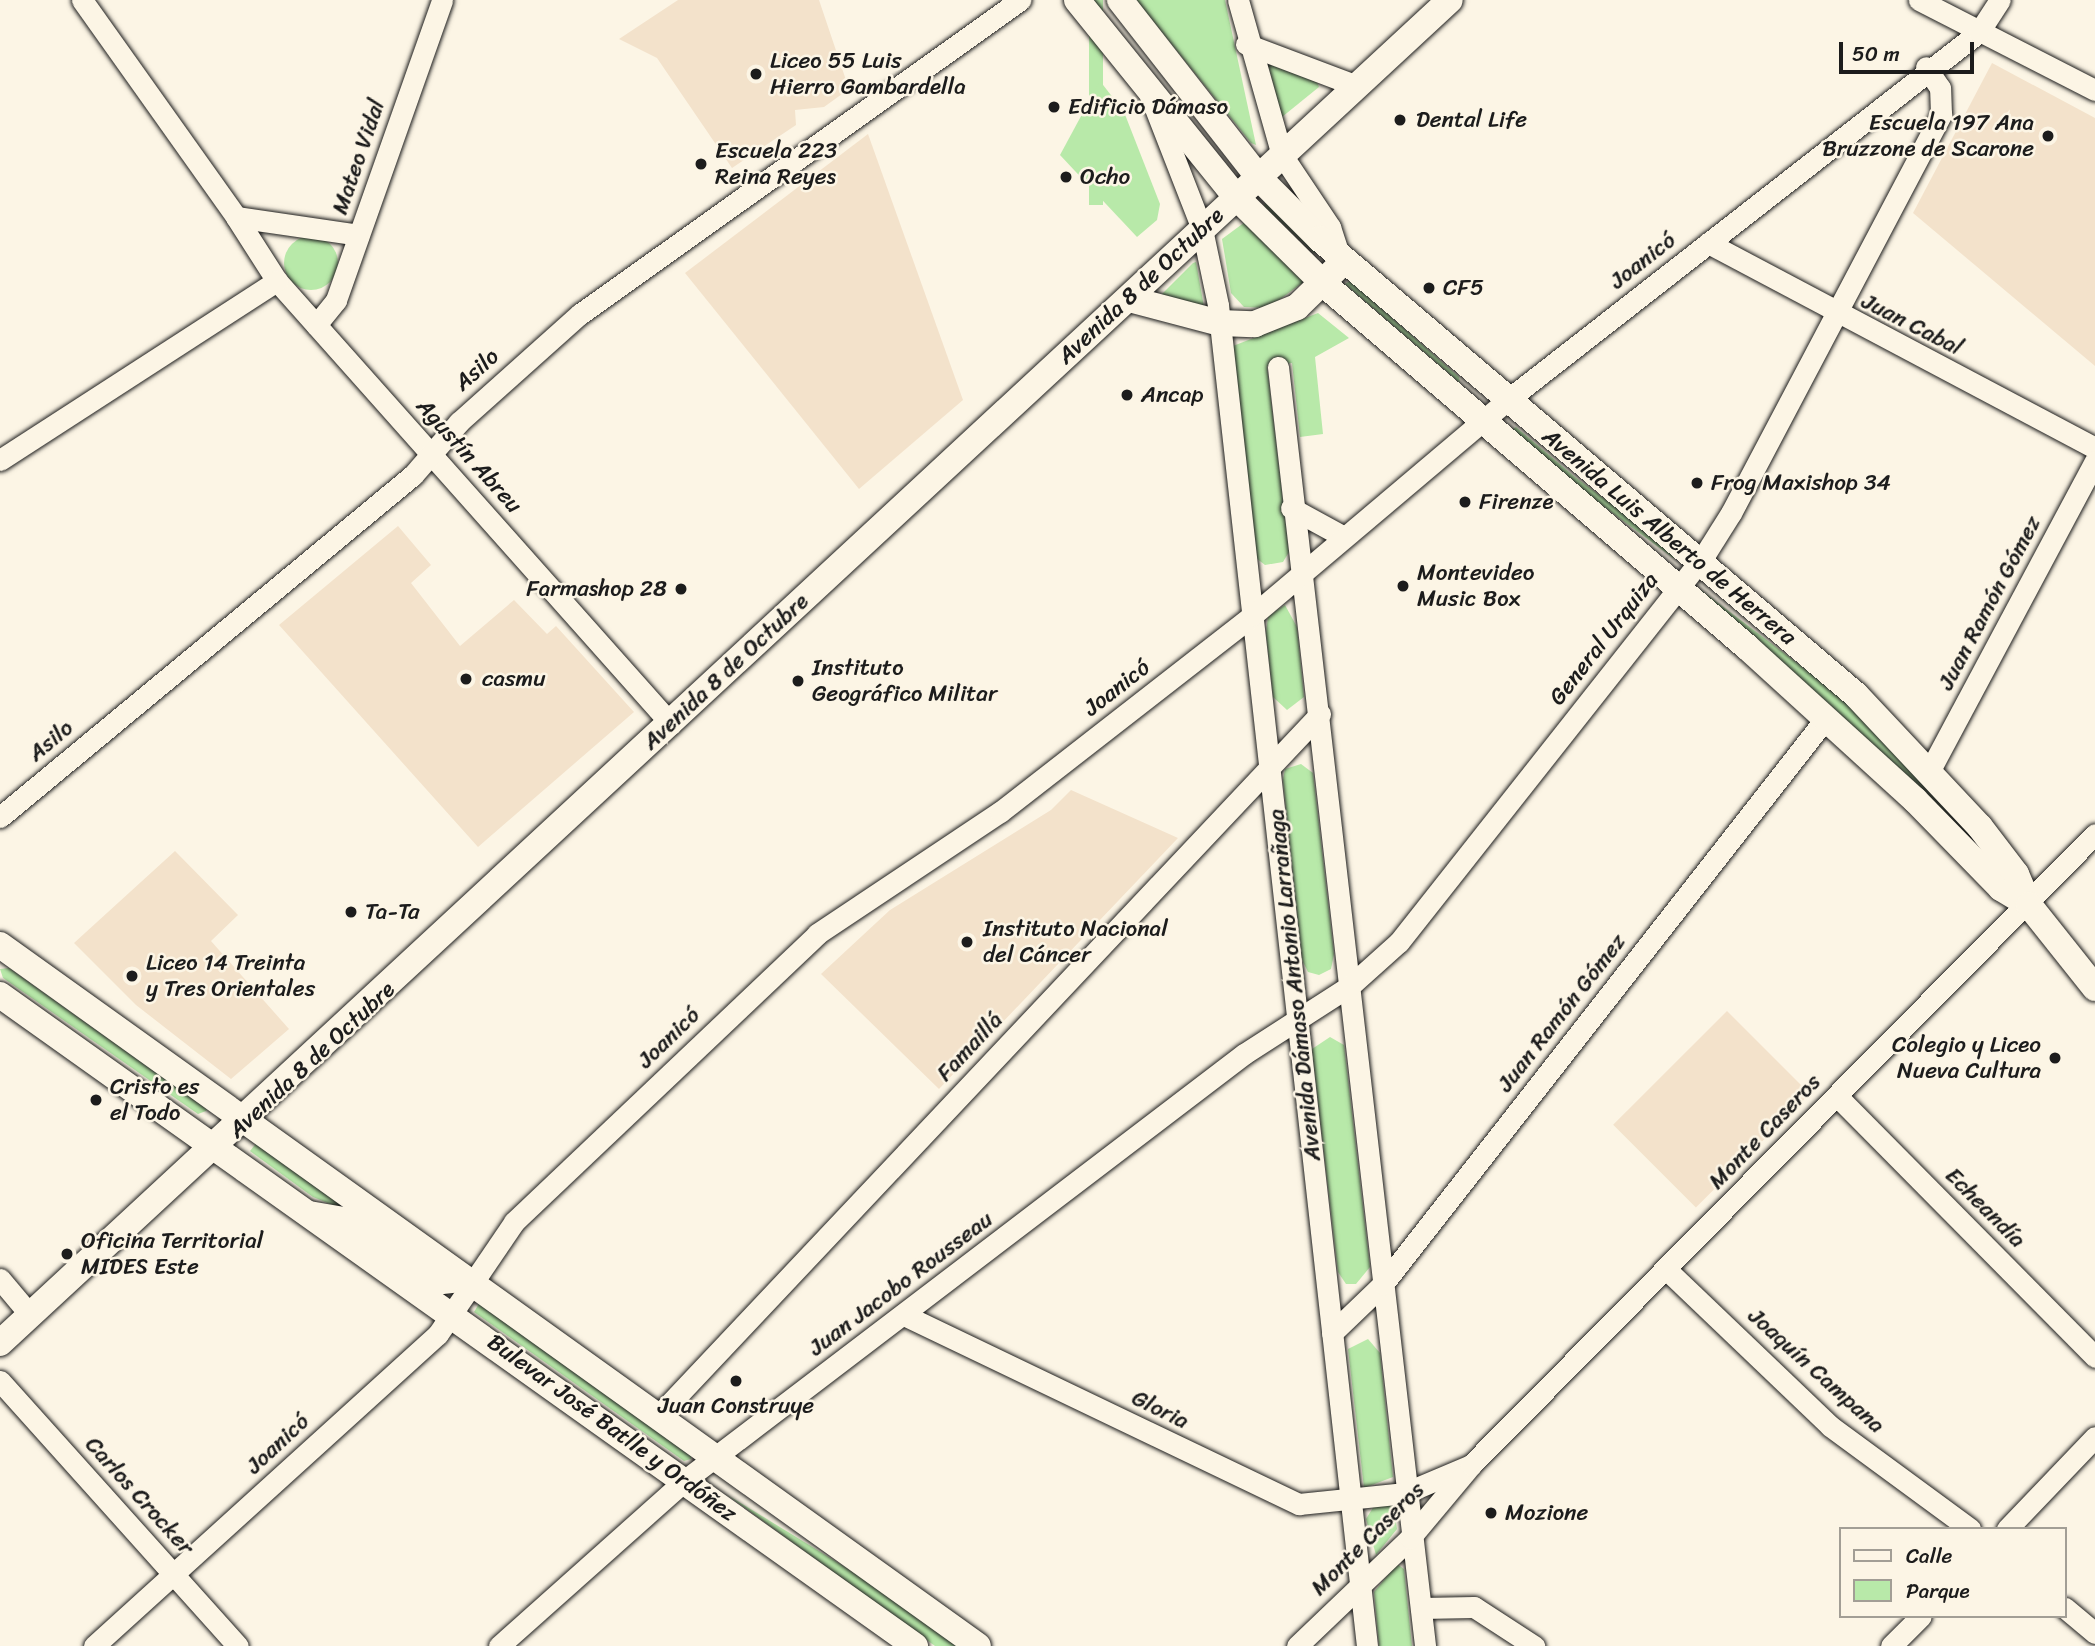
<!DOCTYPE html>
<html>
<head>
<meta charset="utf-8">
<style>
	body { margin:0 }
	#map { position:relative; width:2095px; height:1646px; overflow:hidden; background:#fcf5e5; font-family:Sriracha,sans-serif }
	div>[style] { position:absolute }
	.built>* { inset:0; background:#f3e2cb; transform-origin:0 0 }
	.green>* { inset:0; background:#b8e9a9; transform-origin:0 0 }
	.round { border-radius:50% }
	.roads { filter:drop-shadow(0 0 2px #1c1c1c) drop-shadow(0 0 2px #1c1c1c) }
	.minor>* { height:21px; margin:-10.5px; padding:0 10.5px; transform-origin:10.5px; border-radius:10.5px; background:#fcf5e5 }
	.major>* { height:26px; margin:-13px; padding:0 13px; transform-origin:13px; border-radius:13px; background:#fcf5e5 }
	.dots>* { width:19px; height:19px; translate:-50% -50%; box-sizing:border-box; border:4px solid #fcf5e5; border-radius:50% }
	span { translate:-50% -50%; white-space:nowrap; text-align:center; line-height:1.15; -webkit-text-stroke:5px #fcf5e5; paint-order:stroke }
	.poi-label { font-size:23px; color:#1c1c1c }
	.left { translate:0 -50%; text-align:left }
	.right { translate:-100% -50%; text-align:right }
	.street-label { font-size:23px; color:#1c1c1c }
	.legend { position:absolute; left:1839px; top:1527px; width:228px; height:91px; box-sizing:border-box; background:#fcf5e5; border:2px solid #a29e95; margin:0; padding:9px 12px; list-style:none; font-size:21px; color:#1c1c1c }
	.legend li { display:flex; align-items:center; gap:14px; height:35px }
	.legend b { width:35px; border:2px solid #a29e95 }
	.scale { position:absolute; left:1839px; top:42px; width:135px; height:32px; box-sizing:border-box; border:4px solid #1c1c1c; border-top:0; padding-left:9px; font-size:21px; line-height:24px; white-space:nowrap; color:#1c1c1c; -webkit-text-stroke:5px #fcf5e5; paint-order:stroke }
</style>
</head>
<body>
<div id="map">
	<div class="built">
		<i style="clip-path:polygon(678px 0,819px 0,849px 89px,824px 107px,795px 110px,796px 125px,732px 168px,657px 58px,619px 39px)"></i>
		<i style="clip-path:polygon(1992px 63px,2095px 118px,2095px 366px,1913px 213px)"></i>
		<i style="clip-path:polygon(868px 134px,963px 400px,859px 489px,685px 273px)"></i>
		<i style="clip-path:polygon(398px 526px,431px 565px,411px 583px,460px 646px,514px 600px,547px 634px,556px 626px,634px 712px,478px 847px,279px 625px)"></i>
		<i style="clip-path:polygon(1071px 790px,1178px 838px,939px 1089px,821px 974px,890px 910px,1051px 810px)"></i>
		<i style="clip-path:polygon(175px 851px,238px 915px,211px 941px,289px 1029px,231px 1079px,136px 1005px,74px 943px)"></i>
		<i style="left:1727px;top:1011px;width:117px;height:161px;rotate:45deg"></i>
	</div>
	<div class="green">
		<i style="left:1089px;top:0;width:14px;height:205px"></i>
		<i style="clip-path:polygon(1136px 0,1225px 0,1256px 145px,1251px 143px)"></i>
		<i style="clip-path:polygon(1268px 64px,1317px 82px,1319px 87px,1282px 117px)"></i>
		<i style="clip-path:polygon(1100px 81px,1124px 112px,1160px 204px,1157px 220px,1137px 237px,1060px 155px)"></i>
		<i style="clip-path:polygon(1266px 201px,1315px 252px,1314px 253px,1264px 206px)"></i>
		<i style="clip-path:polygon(1245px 222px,1305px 281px,1268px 308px,1244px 307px,1231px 293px,1222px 239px)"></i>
		<i class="round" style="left:284px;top:236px;width:54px;height:54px"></i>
		<i style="clip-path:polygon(1196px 262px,1204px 307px,1161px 295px,1193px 263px)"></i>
		<i style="clip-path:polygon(1350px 281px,1459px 377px,1460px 383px,1345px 284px)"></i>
		<i style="clip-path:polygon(1318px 313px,1349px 338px,1315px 357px,1323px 434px,1300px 437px,1292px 363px,1267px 366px,1289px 552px,1283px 562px,1265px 565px,1256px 558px,1233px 346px)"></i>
		<i style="clip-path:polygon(1516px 427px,1575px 477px,1683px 557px,1673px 558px,1547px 464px,1508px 432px)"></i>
		<i style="clip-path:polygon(1701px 590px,1859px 710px,1988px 853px,1700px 595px)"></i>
		<i style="clip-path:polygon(1285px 605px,1297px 627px,1304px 697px,1287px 710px,1273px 697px,1266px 633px,1268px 616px)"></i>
		<i style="clip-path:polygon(1301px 764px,1313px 773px,1334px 954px,1331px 969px,1319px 975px,1308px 972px,1302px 960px,1283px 780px,1285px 769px)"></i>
		<i style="clip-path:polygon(9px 968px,207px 1109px,206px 1111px,198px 1114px,3px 978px,0 969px)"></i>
		<i style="clip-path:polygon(1330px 1037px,1344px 1045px,1370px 1267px,1356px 1284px,1346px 1284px,1338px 1272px,1315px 1077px,1312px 1049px)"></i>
		<i style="clip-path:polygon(258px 1141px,367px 1219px,313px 1197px,250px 1151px)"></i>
		<i style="clip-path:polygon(480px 1302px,691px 1455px,691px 1459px,684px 1461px,474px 1312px)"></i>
		<i style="clip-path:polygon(1368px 1339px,1380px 1353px,1393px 1477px,1364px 1488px,1348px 1349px)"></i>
		<i style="clip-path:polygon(726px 1494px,863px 1578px,958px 1646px,935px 1646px)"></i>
		<i style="clip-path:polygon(1374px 1506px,1393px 1504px,1397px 1529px,1376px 1555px,1366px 1519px)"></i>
		<i style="clip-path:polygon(1397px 1564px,1404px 1569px,1412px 1646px,1379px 1646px,1374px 1592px)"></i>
	</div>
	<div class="roads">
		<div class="minor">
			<i style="left:82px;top:0;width:266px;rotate:54.6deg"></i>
			<i style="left:236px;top:217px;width:124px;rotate:8.3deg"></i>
			<i style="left:1238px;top:0;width:161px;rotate:74.2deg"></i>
			<i style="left:1282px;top:155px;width:87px;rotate:56.3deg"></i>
			<i style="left:1330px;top:227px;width:29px;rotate:72deg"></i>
			<i style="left:1919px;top:0;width:198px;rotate:27.1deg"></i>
			<i style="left:1246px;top:44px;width:119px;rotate:20.7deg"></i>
			<i style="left:1149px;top:93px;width:146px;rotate:68.7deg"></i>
			<i style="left:1202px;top:229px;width:78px;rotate:78.1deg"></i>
			<i style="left:1218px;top:305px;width:1349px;rotate:83.66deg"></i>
			<i style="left:236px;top:217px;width:76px;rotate:57.4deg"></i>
			<i style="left:277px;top:281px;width:593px;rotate:48.35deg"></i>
			<i style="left:1708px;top:243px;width:438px;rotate:27.9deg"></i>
			<i style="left:316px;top:325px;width:32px;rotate:-51deg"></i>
			<i style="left:336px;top:300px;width:318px;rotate:-70.5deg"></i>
			<i style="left:1278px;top:367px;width:1287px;rotate:83.44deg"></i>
			<i style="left:0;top:460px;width:330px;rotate:-32.9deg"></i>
			<i style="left:1291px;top:508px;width:60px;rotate:28.7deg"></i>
			<i style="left:1930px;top:770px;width:350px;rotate:-61.9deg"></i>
			<i style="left:0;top:817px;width:536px;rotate:-39.63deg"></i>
			<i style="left:413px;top:475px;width:70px;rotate:-49deg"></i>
			<i style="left:459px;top:422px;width:162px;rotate:-41.8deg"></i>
			<i style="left:580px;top:314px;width:541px;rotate:-35.51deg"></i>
			<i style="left:1837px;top:1096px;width:367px;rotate:45.3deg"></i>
			<i style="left:309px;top:1211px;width:41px;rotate:9.9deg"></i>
			<i style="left:349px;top:1218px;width:113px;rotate:35deg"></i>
			<i style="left:442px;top:1283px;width:28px;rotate:-6deg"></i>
			<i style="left:1668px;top:1271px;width:224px;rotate:43.7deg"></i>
			<i style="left:1830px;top:1426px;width:174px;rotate:36.3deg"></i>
			<i style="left:0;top:1279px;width:48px;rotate:50deg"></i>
			<i style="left:904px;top:1315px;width:438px;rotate:25.6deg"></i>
			<i style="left:1299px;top:1504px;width:107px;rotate:-5.9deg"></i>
			<i style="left:1405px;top:1493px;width:72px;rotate:-23deg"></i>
			<i style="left:1332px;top:1333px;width:71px;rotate:-43.9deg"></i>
			<i style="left:1383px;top:1284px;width:719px;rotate:-51.95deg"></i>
			<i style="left:0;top:1381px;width:356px;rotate:48.1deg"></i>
			<i style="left:658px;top:1416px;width:965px;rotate:-46.68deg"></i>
			<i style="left:2007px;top:1529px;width:127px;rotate:-46.3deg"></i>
			<i style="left:1421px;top:1608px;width:53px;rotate:-1.1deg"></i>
			<i style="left:1474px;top:1607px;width:72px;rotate:33deg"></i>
			<i style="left:2065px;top:1608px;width:39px;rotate:40deg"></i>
			<i style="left:94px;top:1646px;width:464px;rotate:-42.2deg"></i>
			<i style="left:438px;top:1334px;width:135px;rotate:-55.8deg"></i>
			<i style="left:514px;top:1222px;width:418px;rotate:-43.5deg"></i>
			<i style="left:817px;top:934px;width:220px;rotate:-33.7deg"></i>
			<i style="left:1000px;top:812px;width:321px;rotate:-37.9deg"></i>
			<i style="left:1253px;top:615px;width:331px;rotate:-40.2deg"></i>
			<i style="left:1506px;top:401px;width:600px;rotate:-37.96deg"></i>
			<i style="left:1979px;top:32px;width:38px;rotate:-57deg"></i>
			<i style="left:499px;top:1646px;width:249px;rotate:-41.7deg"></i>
			<i style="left:685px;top:1480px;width:703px;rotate:-37.31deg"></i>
			<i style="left:1244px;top:1054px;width:127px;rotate:-32.8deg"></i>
			<i style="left:1351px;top:985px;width:64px;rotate:-41.9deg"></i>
			<i style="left:1399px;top:942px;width:488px;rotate:-51.7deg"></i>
			<i style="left:1702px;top:559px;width:54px;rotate:-57.8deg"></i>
			<i style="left:1731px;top:513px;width:451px;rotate:-62.2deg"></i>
			<i style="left:1941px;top:114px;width:26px;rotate:-92deg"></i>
			<i style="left:1940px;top:88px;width:25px;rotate:-124deg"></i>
			<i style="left:1297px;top:1646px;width:156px;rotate:-43.7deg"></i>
			<i style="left:1410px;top:1538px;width:95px;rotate:-50.1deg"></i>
			<i style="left:1471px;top:1465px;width:887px;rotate:-45.32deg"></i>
			<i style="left:1891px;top:1646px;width:42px;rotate:-45deg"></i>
		</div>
		<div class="major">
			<i style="left:1077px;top:0;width:253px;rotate:51.1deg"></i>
			<i style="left:1236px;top:197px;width:125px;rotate:44.7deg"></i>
			<i style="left:1325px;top:285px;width:556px;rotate:40.62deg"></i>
			<i style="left:1747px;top:647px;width:227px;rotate:42.3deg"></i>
			<i style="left:1915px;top:800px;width:123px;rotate:45.7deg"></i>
			<i style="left:2001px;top:888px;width:33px;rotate:31deg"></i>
			<i style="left:1120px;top:0;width:226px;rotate:52deg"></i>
			<i style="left:1259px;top:178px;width:86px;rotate:45deg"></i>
			<i style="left:1320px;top:239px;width:704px;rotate:40.39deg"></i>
			<i style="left:1856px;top:695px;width:181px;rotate:46.8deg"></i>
			<i style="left:1980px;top:827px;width:59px;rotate:52.5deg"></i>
			<i style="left:2016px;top:874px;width:34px;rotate:67deg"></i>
			<i style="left:2029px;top:905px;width:106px;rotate:51.5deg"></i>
			<i style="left:1129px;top:299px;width:94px;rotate:14.8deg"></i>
			<i style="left:1220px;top:323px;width:35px;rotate:2deg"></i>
			<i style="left:1255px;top:324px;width:45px;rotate:-22deg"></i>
			<i style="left:1297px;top:307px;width:53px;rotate:-44.2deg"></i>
			<i style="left:0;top:945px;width:1203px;rotate:35.63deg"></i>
			<i style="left:0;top:995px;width:1123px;rotate:35.43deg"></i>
			<i style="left:0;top:1343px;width:1976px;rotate:-42.81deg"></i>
		</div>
	</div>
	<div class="dots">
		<i style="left:756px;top:74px;background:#1c1c1c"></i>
		<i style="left:1054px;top:107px;background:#1c1c1c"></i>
		<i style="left:1400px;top:120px;background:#1c1c1c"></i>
		<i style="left:2048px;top:136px;background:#1c1c1c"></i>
		<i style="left:701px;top:164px;background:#1c1c1c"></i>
		<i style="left:1066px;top:177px;background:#1c1c1c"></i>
		<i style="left:1429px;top:288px;background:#1c1c1c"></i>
		<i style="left:1127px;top:395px;background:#1c1c1c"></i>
		<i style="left:1697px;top:483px;background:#1c1c1c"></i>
		<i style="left:1465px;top:502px;background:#1c1c1c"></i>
		<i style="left:1403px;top:586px;background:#1c1c1c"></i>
		<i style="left:681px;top:589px;background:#1c1c1c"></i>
		<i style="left:466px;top:679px;background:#1c1c1c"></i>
		<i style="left:798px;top:681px;background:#1c1c1c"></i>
		<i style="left:351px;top:912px;background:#1c1c1c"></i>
		<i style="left:967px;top:942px;background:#1c1c1c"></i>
		<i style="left:132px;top:976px;background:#1c1c1c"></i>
		<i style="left:2055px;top:1058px;background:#1c1c1c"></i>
		<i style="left:96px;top:1100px;background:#1c1c1c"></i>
		<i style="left:67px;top:1254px;background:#1c1c1c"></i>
		<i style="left:736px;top:1381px;background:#1c1c1c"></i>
		<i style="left:1491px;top:1513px;background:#1c1c1c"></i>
	</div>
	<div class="poi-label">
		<span class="left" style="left:770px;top:74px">Liceo 55 Luis<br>Hierro Gambardella</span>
		<span class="left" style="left:1068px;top:107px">Edificio Dámaso</span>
		<span class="left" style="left:1416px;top:120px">Dental Life</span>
		<span class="right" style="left:2034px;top:136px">Escuela 197 Ana<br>Bruzzone de Scarone</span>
		<span class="left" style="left:715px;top:164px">Escuela 223<br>Reina Reyes</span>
		<span class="left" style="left:1080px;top:177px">Ocho</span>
		<span class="left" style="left:1443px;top:288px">CF5</span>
		<span class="left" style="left:1141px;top:395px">Ancap</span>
		<span class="left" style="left:1711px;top:483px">Frog Maxishop 34</span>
		<span class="left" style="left:1479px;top:502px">Firenze</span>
		<span class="left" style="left:1417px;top:586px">Montevideo<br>Music Box</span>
		<span class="right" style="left:667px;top:589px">Farmashop 28</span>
		<span class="left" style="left:812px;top:681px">Instituto<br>Geográfico Militar</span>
		<span class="left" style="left:482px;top:679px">casmu</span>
		<span class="left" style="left:365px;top:912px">Ta-Ta</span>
		<span class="left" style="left:983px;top:942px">Instituto Nacional<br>del Cáncer</span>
		<span class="left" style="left:146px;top:976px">Liceo 14 Treinta<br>y Tres Orientales</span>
		<span class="right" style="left:2041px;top:1058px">Colegio y Liceo<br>Nueva Cultura</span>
		<span class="left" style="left:110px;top:1100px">Cristo es<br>el Todo</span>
		<span class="left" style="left:81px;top:1254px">Oficina Territorial<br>MIDES Este</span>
		<span style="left:736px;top:1406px">Juan Construye</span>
		<span class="left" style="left:1505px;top:1513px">Mozione</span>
	</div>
	<div class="street-label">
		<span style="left:359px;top:157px;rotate:-71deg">Mateo Vidal</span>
		<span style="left:1643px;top:261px;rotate:-38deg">Joanicó</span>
		<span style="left:1141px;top:286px;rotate:-43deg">Avenida 8 de Octubre</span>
		<span style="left:1912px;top:325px;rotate:27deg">Juan Cabal</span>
		<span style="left:477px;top:370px;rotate:-42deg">Asilo</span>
		<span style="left:469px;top:456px;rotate:48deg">Agustín Abreu</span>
		<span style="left:1669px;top:537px;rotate:40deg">Avenida Luis Alberto de Herrera</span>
		<span style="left:1990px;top:603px;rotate:-62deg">Juan Ramón Gómez</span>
		<span style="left:1604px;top:639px;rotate:-52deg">General Urquiza</span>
		<span style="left:726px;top:672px;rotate:-43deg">Avenida 8 de Octubre</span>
		<span style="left:1117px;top:688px;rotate:-38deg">Joanicó</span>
		<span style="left:51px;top:741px;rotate:-40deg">Asilo</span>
		<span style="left:1295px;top:985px;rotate:-96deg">Avenida Dámaso Antonio Larrañaga</span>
		<span style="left:1562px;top:1013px;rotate:-52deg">Juan Ramón Gómez</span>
		<span style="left:669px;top:1038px;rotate:-44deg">Joanicó</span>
		<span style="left:970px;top:1047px;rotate:-47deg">Famaillá</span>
		<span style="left:312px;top:1060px;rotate:-43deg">Avenida 8 de Octubre</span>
		<span style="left:1765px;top:1132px;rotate:-46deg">Monte Caseros</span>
		<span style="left:1985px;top:1208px;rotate:45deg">Echeandía</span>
		<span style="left:901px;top:1284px;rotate:-37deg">Juan Jacobo Rousseau</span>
		<span style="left:1816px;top:1371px;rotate:42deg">Joaquín Campana</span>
		<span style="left:1160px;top:1410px;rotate:26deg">Gloria</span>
		<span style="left:612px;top:1428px;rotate:36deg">Bulevar José Batlle y Ordóñez</span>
		<span style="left:278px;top:1444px;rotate:-43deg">Joanicó</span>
		<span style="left:139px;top:1496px;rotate:48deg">Carlos Crocker</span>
		<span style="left:1368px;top:1539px;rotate:-45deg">Monte Caseros</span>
	</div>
	<ul class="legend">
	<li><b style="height:9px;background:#fcf5e5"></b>Calle</li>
	<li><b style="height:19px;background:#b8e9a9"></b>Parque</li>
	</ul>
	<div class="scale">50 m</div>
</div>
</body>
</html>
